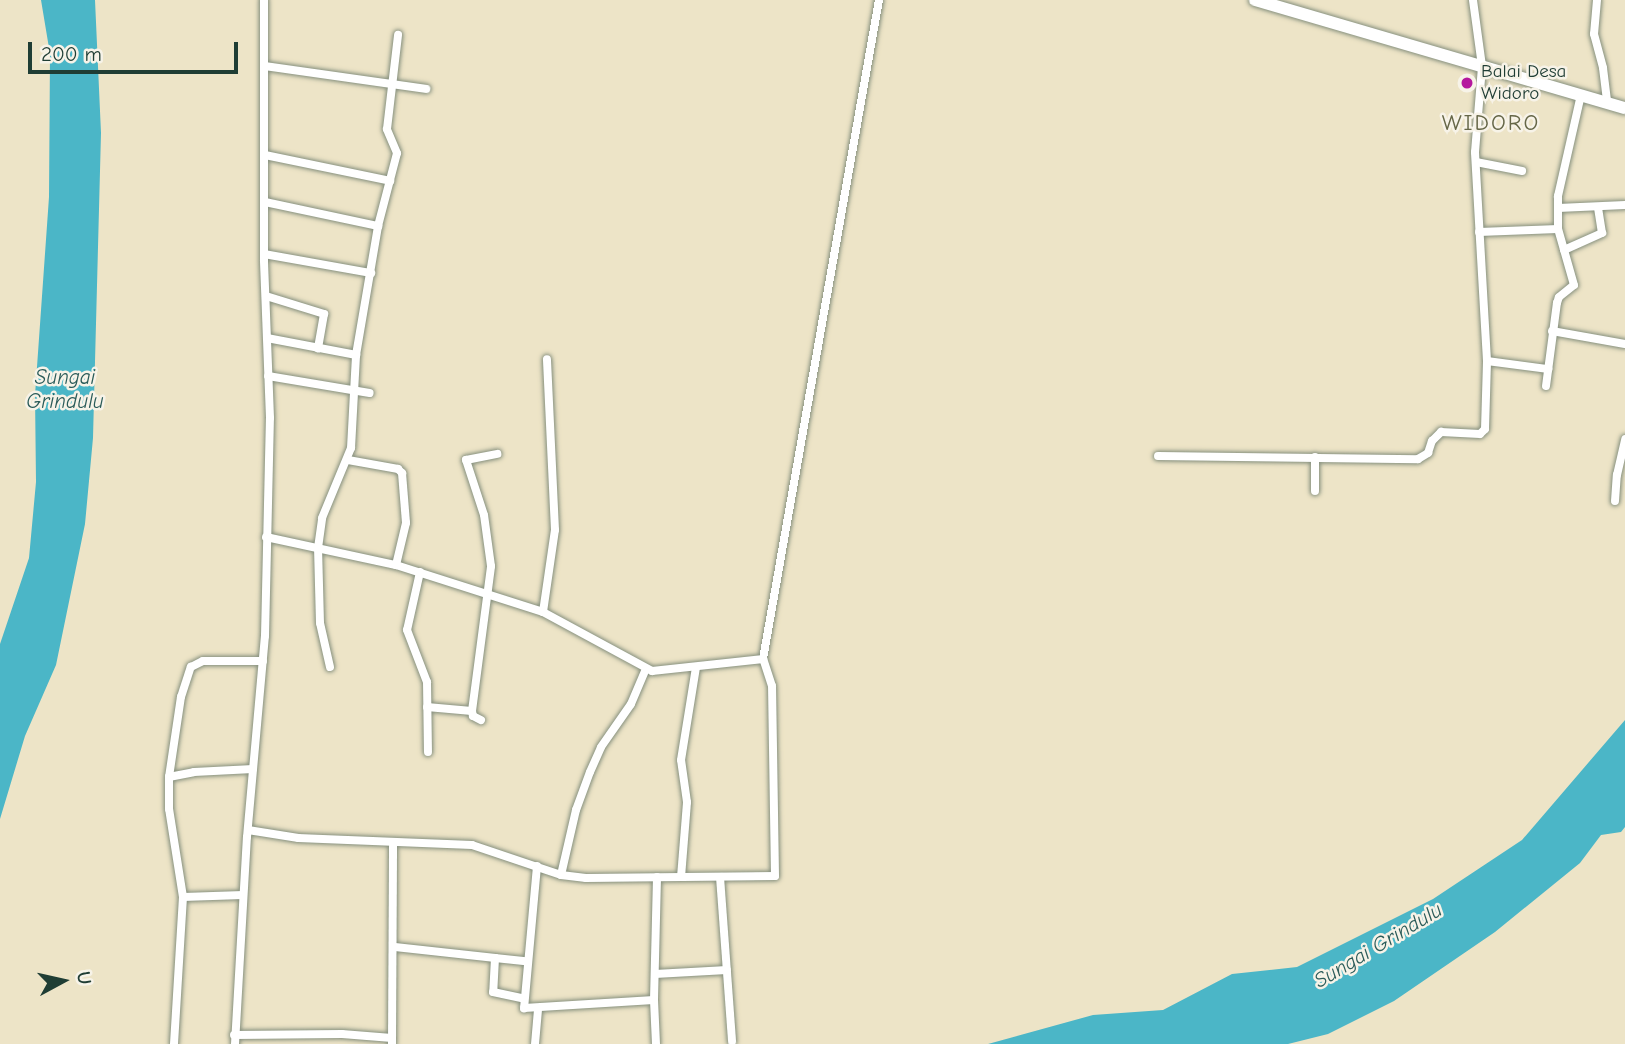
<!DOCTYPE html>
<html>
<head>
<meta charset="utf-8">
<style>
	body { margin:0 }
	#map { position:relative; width:1625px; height:1044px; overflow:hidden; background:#ede4c7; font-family:"Comic Neue",sans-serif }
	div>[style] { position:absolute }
	.water>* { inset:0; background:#4bb6c7 }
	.roads { filter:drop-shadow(0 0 2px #86907e) drop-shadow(0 0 2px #86907e) }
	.street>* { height:8px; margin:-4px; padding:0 4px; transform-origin:4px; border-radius:4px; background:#fff }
	.primary>* { height:12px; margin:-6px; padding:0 6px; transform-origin:6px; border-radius:6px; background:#fff }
	.dots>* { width:19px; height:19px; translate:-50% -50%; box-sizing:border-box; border:4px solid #f7f3e8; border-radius:50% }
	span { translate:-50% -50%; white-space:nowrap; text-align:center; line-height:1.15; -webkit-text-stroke:5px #f7f3e8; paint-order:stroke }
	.poi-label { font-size:19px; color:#1f3d34 }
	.left { translate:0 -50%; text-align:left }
	.water-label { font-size:21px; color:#2a5b59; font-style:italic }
	.quarter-label { font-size:23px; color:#666748; letter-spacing:2px }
	.north { position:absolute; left:28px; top:946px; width:70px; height:70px; -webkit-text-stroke:5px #f7f3e8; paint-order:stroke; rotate:82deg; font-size:19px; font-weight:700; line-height:28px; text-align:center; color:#1f3d34 }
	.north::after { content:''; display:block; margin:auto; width:24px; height:32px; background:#1f3d34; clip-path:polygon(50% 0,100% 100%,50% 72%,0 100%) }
	.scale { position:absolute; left:28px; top:42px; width:210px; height:32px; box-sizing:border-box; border:4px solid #1f3d34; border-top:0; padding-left:9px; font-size:21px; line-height:24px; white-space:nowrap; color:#1f3d34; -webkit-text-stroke:5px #f7f3e8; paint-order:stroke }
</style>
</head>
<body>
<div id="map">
	<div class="water">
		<i style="clip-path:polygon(41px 0,95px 0,101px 133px,93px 438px,85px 524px,56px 665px,25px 736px,0 819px,0 644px,29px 558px,36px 482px,35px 395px,49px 197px,50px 54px)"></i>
		<i style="clip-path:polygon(1625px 720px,1625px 827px,1621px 832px,1601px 835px,1580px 863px,1495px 932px,1394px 1001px,1328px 1034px,1288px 1044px,988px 1044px,1093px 1015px,1163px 1010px,1232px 974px,1297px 967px,1433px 899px,1522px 840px)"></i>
	</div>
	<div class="roads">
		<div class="street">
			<i style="left:1597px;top:0;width:34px;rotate:95deg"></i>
			<i style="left:1594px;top:34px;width:35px;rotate:75deg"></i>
			<i style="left:1603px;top:68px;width:34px;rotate:83deg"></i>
			<i style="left:265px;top:66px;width:163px;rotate:8.1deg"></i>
			<i style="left:265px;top:155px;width:128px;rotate:11.7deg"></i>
			<i style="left:1476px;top:162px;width:47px;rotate:11.1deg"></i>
			<i style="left:265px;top:202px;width:116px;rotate:12deg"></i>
			<i style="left:1558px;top:208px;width:67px;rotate:-2.6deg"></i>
			<i style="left:1479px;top:232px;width:79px;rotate:-2.2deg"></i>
			<i style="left:1564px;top:250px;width:42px;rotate:-24.1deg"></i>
			<i style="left:1602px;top:233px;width:26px;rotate:-99deg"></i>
			<i style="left:264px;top:254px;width:109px;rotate:10.1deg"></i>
			<i style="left:266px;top:296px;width:61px;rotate:17.2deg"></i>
			<i style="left:324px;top:314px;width:35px;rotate:100deg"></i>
			<i style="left:1552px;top:331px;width:74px;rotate:10.1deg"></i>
			<i style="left:267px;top:338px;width:91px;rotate:10.8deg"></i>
			<i style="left:1487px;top:361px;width:62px;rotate:7.5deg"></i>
			<i style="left:268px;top:376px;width:103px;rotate:9.5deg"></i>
			<i style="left:1546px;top:386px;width:84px;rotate:-82.5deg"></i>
			<i style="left:1557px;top:303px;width:6px;rotate:-72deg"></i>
			<i style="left:1559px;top:297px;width:19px;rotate:-39deg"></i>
			<i style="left:1574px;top:285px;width:58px;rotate:-105.9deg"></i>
			<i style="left:1558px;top:229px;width:33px;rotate:-90deg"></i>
			<i style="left:1558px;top:196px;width:104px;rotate:-77.2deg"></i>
			<i style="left:1158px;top:456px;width:260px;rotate:0.7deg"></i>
			<i style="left:1418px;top:459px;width:12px;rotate:-31deg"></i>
			<i style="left:1428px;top:453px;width:13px;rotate:-72deg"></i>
			<i style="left:1432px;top:441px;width:13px;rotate:-45deg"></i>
			<i style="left:1441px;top:432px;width:39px;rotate:3deg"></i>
			<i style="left:1480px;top:434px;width:7px;rotate:-45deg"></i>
			<i style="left:1485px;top:429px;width:68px;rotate:-88.3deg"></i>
			<i style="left:1487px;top:361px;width:209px;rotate:-93.3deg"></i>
			<i style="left:1475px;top:152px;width:86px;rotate:-85.3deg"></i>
			<i style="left:1482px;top:66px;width:67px;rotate:-97.8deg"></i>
			<i style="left:348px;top:460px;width:51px;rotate:10.2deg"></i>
			<i style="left:398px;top:469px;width:6px;rotate:45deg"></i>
			<i style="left:402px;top:473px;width:50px;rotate:85.4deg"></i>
			<i style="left:406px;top:523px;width:43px;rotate:103.4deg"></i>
			<i style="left:1315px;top:491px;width:34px;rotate:-90deg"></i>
			<i style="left:1615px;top:501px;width:26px;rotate:-86deg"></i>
			<i style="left:1617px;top:475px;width:37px;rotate:-77deg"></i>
			<i style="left:266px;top:537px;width:133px;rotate:12.2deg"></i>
			<i style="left:396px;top:565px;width:154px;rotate:17.7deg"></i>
			<i style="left:543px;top:612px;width:124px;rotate:28.4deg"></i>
			<i style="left:652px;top:671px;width:112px;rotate:-6.2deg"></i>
			<i style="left:420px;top:572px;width:59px;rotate:102.6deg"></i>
			<i style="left:407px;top:630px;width:56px;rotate:69deg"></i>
			<i style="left:427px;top:682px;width:70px;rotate:89.2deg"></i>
			<i style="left:543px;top:612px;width:83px;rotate:-81.7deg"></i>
			<i style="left:555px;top:530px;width:171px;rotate:-92.7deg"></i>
			<i style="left:330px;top:667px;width:45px;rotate:-102.8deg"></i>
			<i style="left:320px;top:623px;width:75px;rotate:-91.5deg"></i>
			<i style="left:318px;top:548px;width:30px;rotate:-82deg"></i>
			<i style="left:322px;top:518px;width:76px;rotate:-67.5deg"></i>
			<i style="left:351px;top:448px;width:93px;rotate:-86.9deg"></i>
			<i style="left:356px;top:355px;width:131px;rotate:-80.3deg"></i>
			<i style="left:378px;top:226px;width:75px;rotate:-75.4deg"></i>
			<i style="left:397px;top:153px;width:26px;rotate:-113deg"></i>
			<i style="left:387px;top:129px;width:95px;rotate:-83.3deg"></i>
			<i style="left:427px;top:707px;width:45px;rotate:5.1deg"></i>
			<i style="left:472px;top:711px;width:146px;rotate:-82.5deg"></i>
			<i style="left:491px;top:566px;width:51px;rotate:-97.8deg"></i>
			<i style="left:484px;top:515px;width:58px;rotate:-108.1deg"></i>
			<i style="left:466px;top:460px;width:32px;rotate:-11deg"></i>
			<i style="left:472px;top:711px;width:5px;rotate:79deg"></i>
			<i style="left:473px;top:716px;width:9px;rotate:27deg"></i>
			<i style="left:169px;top:777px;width:81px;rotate:-81.5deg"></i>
			<i style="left:181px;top:697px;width:32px;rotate:-72deg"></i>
			<i style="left:191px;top:667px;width:13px;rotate:-27deg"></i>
			<i style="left:203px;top:661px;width:60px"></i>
			<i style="left:248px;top:830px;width:51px;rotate:9.1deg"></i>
			<i style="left:298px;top:838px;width:174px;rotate:2.3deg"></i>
			<i style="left:472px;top:845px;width:94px;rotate:18.6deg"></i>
			<i style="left:561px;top:875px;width:25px;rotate:7deg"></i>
			<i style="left:586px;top:878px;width:189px;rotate:-0.6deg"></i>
			<i style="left:775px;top:876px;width:190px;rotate:-90.9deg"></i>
			<i style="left:772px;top:686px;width:28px;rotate:-108deg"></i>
			<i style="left:763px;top:659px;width:669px;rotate:-80.02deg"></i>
			<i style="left:537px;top:866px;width:143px;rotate:95.2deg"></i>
			<i style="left:524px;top:1008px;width:130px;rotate:-3.5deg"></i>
			<i style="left:561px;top:875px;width:67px;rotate:-77deg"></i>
			<i style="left:576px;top:810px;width:40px;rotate:-69.8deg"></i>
			<i style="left:590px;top:772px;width:27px;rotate:-66deg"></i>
			<i style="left:601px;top:747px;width:52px;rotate:-55.1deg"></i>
			<i style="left:631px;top:704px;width:38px;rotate:-67deg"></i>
			<i style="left:681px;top:877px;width:75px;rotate:-85.4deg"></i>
			<i style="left:687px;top:802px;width:42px;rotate:-98.1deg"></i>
			<i style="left:681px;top:760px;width:94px;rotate:-80.8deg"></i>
			<i style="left:720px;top:877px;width:165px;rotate:85.8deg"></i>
			<i style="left:183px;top:897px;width:89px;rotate:-99deg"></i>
			<i style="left:169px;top:809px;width:32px;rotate:-90deg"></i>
			<i style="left:169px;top:777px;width:25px;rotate:-11deg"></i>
			<i style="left:194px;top:772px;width:59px;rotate:-2.9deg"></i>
			<i style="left:395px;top:947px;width:101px;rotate:6.3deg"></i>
			<i style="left:495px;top:958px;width:34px;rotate:93deg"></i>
			<i style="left:493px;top:992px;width:30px;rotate:12deg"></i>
			<i style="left:495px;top:958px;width:31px;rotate:6deg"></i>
			<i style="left:655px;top:974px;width:72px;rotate:-3.2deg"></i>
			<i style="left:234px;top:1035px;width:108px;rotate:-0.5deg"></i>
			<i style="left:342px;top:1034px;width:50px;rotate:4.6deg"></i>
			<i style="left:174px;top:1044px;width:147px;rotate:-86.5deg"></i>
			<i style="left:183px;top:897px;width:60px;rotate:-1.9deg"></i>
			<i style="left:235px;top:1044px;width:207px;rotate:-86.7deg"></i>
			<i style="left:247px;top:837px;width:202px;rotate:-84.9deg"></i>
			<i style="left:265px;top:636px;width:218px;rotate:-88.7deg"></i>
			<i style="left:270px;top:418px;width:158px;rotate:-92.2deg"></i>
			<i style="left:264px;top:260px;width:260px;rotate:-90deg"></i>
			<i style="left:392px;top:1044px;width:202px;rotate:-89.7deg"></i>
			<i style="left:535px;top:1044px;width:36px;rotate:-85deg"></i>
			<i style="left:656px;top:1044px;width:44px;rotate:-92.6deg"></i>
			<i style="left:654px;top:1000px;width:123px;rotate:-88.6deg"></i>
		</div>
		<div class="primary">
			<i style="left:1255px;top:0;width:385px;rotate:16.3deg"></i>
		</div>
	</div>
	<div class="dots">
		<i style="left:1467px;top:83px;background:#b5179e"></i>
	</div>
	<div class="poi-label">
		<span class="left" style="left:1481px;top:83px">Balai Desa<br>Widoro</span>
	</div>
	<div class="water-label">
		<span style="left:65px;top:389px">Sungai<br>Grindulu</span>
		<span style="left:1378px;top:945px;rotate:-31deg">Sungai Grindulu</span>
	</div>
	<div class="quarter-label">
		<span style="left:1491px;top:123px">WIDORO</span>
	</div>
	<div class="north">U</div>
	<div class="scale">200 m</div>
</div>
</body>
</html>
